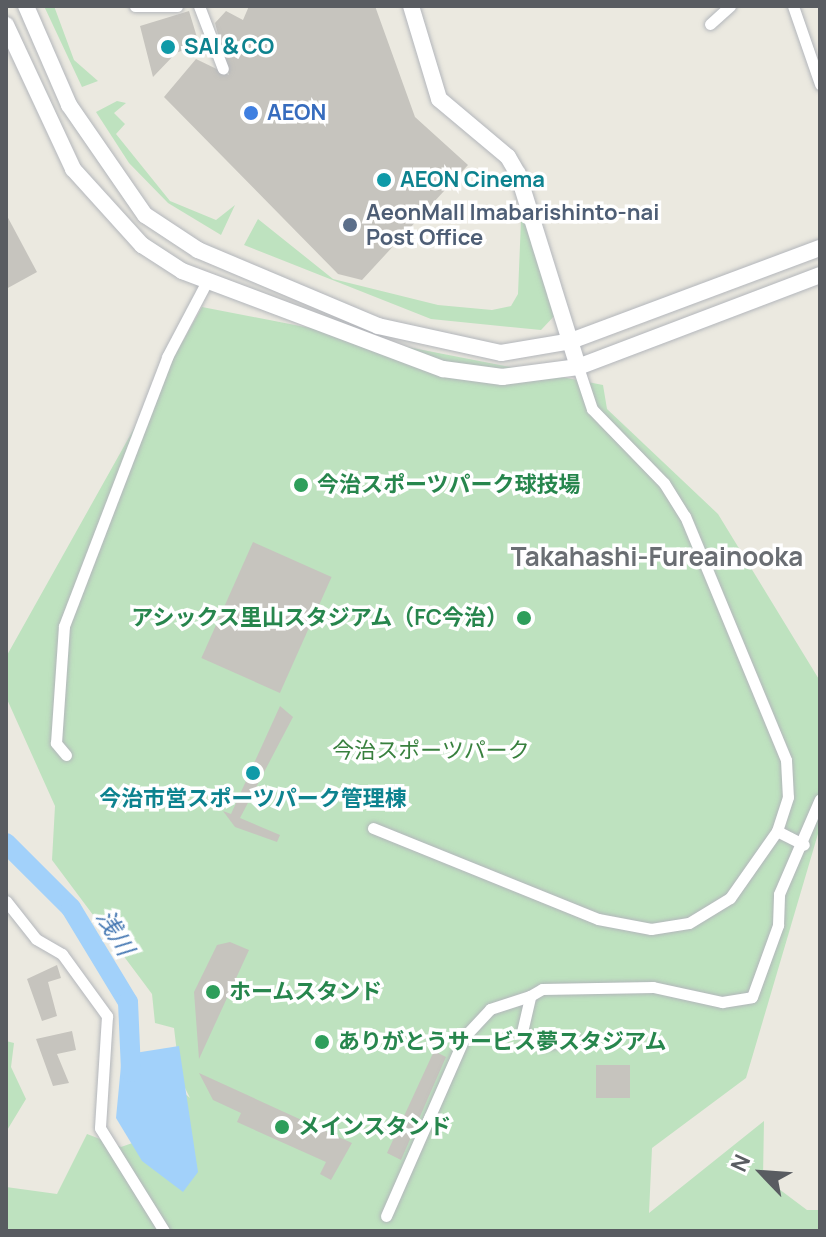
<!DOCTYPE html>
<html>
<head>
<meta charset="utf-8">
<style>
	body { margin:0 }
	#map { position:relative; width:826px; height:1237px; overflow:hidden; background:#ebe9e0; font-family:Manrope,"Noto Sans JP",sans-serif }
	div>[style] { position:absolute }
	.green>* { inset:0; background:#bee2bf }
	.water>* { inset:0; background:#a2d1fa }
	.river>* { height:20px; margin:-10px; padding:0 10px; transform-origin:10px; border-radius:10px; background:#a2d1fa }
	.building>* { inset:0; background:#c6c4be; transform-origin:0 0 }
	.roads { filter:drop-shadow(0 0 2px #b3b6bb) drop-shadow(0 0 2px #b3b6bb) }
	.street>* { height:11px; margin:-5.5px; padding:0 5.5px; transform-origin:5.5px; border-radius:5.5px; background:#fff }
	.secondary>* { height:16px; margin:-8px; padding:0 8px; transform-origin:8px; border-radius:8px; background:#fff }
	.dots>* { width:22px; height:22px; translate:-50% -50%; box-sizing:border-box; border:4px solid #fff; border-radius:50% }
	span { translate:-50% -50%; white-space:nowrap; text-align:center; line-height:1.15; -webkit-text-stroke:7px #fff; paint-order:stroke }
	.culture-label { font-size:22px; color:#0d838f; font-weight:700 }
	.left { translate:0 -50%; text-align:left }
	.shop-label { font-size:22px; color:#366cbe; font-weight:700 }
	.service-label { font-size:22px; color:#4e5e75; font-weight:700 }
	.leisure-label { font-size:22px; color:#27864d; font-weight:700 }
	.right { translate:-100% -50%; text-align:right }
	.park-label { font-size:22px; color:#38803e }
	.water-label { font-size:24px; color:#4477b2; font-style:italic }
	.quarter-label { font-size:26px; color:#6a6e73; font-weight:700 }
	.frame { position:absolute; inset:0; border:8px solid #595c61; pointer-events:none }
	.north { position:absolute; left:722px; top:1133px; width:80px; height:80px; -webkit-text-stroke:6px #fff; paint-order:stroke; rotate:295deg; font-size:22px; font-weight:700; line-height:32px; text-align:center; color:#595c61 }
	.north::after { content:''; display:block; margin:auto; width:28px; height:36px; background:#595c61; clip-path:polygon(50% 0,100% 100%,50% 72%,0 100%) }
</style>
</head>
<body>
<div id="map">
	<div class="green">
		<i style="clip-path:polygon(44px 6px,54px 6px,74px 60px,98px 81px,82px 87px)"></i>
		<i style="clip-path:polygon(117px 101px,126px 103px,114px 113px,125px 124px,116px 134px,170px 201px,216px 220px,235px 205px,221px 235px,168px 203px,129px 163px,96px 112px)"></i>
		<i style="clip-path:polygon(522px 195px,557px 313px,541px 330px,431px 319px,244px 245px,258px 219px,333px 279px,438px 305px,492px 310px,511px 306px,518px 294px)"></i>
		<i style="clip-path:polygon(202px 307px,603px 385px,607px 409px,718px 514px,820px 681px,820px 827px,746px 1078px,652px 1148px,649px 1213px,764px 1121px,763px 1177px,807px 1210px,820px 1210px,820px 1231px,6px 1231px,6px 1187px,57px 1194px,87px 1134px,121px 1147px,141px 1140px,161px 1073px,190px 1098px,180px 1078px,174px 1028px,155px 1023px,152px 994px,52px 860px,55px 806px,6px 697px,6px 657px)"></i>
		<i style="clip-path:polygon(6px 1041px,14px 1043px,11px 1067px,26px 1099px,6px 1132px)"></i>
	</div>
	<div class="water">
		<i style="clip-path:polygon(179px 1046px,198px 1172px,183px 1192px,142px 1161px,116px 1118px,122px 1055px)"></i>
	</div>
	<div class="river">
		<i style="left:6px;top:843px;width:92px;rotate:45deg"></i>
		<i style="left:71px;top:908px;width:110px;rotate:58.8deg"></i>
		<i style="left:128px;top:1002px;width:70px;rotate:87.5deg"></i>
	</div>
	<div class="building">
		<i style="clip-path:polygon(249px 6px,375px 6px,415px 117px,468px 165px,362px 280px,338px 274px,164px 97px,196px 59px,229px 75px,215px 23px,226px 11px,243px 20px)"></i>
		<i style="clip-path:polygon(189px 11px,199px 44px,176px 53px,153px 77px,140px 26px)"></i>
		<i style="clip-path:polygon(6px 214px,37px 272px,6px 289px)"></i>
		<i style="left:253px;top:542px;width:86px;height:127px;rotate:24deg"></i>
		<i style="clip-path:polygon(280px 706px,293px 717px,240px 818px,280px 835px,277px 842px,235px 827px,223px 811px,231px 814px)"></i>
		<i style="clip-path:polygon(230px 942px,249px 950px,199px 1059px,194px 992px,217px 945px)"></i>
		<i style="clip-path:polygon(57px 965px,61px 978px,48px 982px,57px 1016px,42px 1021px,27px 979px)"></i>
		<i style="clip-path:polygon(72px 1031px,76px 1050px,57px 1054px,69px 1083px,53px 1086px,36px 1039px)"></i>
		<i style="clip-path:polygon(434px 1051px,446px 1057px,401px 1160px,387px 1153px)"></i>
		<i style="left:596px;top:1065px;width:34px;height:33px"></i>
		<i style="clip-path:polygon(199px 1073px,352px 1143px,331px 1180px,320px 1174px,326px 1162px,237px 1122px,241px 1113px,213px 1100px)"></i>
	</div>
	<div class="roads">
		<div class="street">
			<i style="left:135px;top:6px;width:42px"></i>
			<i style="left:199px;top:6px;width:67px;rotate:69.1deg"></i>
			<i style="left:793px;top:6px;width:83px;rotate:70.9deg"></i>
			<i style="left:710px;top:24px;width:27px;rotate:-42deg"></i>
			<i style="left:578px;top:367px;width:44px;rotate:71.6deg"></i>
			<i style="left:592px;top:409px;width:103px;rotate:45.8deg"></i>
			<i style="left:664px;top:483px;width:39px;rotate:58deg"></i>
			<i style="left:685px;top:516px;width:264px;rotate:67.5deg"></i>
			<i style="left:786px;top:760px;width:37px;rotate:87deg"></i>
			<i style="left:788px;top:797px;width:36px;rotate:108deg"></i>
			<i style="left:777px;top:831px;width:30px;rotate:27deg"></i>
			<i style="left:66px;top:755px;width:16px;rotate:-130deg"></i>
			<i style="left:56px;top:743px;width:117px;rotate:-86.1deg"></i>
			<i style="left:64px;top:626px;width:288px;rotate:-69deg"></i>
			<i style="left:167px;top:357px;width:86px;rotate:-62.2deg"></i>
			<i style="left:373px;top:828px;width:243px;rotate:22deg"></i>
			<i style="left:598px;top:919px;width:54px;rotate:10.7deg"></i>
			<i style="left:651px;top:929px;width:38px;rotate:-9deg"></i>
			<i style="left:689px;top:923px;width:48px;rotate:-31.4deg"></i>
			<i style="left:730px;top:898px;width:82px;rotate:-55deg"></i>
			<i style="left:6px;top:901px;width:48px;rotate:51.7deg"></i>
			<i style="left:36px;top:939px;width:30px;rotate:30deg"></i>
			<i style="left:62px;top:954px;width:77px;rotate:54deg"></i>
			<i style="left:107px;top:1016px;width:112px;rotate:93.6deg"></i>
			<i style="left:100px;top:1128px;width:121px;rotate:58.1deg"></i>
			<i style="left:575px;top:1040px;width:34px;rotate:173deg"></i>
			<i style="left:541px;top:1044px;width:22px;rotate:-148deg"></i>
			<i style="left:522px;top:1032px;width:37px;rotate:-77deg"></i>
			<i style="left:530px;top:996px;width:14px;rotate:-30deg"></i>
			<i style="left:542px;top:989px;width:111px;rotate:-1deg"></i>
			<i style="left:653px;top:987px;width:71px;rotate:12.3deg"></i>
			<i style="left:722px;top:1002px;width:30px;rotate:-9deg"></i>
			<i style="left:752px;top:997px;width:77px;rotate:-70.1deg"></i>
			<i style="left:778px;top:925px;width:31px;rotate:-88deg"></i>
			<i style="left:779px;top:894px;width:103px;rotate:-66.7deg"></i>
			<i style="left:386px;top:1216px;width:197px;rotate:-66.3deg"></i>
			<i style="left:465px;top:1036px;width:37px;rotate:-47deg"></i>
			<i style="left:490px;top:1009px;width:42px;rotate:-18deg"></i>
		</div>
		<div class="secondary">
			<i style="left:26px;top:6px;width:108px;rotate:66.5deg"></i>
			<i style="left:69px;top:105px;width:134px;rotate:55.4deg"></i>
			<i style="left:145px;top:215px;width:64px;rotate:33.4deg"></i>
			<i style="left:198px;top:250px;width:195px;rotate:22.9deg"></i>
			<i style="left:378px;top:326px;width:126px;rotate:12.4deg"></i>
			<i style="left:501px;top:353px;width:71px;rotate:-9.7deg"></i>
			<i style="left:571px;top:341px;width:266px;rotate:-20.5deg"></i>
			<i style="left:411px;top:6px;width:97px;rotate:73.2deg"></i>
			<i style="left:439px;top:99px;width:90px;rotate:40deg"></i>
			<i style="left:508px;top:157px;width:20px;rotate:60deg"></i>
			<i style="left:518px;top:174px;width:202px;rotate:72.7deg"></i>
			<i style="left:6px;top:25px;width:159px;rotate:65deg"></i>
			<i style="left:73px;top:169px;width:103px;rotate:47.8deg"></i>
			<i style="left:142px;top:245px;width:48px;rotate:33deg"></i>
			<i style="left:182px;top:271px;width:279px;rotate:20.6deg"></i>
			<i style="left:443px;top:369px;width:60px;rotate:7.7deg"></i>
			<i style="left:502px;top:377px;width:77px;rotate:-7.5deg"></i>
			<i style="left:578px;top:367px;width:259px;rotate:-20.8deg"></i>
		</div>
	</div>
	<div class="dots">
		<i style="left:168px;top:47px;background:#0f9aa8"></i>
		<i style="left:251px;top:113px;background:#3f7fe0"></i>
		<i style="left:384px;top:180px;background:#0f9aa8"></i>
		<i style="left:350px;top:225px;background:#5c6f8a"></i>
		<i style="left:301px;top:485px;background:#2e9e5b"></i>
		<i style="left:524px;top:618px;background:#2e9e5b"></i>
		<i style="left:253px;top:773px;background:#0f9aa8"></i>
		<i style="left:213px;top:992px;background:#2e9e5b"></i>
		<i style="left:322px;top:1042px;background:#2e9e5b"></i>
		<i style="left:282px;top:1127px;background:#2e9e5b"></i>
	</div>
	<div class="culture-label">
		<span class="left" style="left:184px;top:47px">SAI＆CO</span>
		<span class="left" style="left:400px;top:180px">AEON Cinema</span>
		<span style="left:253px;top:799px">今治市営スポーツパーク管理棟</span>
	</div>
	<div class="shop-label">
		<span class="left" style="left:267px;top:113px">AEON</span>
	</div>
	<div class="service-label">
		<span class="left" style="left:366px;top:225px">AeonMall Imabarishinto-nai<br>Post Office</span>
	</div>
	<div class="leisure-label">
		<span class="left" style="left:317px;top:485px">今治スポーツパーク球技場</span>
		<span class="right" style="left:508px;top:618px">アシックス里山スタジアム（FC今治）</span>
		<span class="left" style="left:229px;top:992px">ホームスタンド</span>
		<span class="left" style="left:338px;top:1042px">ありがとうサービス夢スタジアム</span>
		<span class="left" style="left:298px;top:1127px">メインスタンド</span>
	</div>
	<div class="park-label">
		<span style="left:431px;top:751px">今治スポーツパーク</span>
	</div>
	<div class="water-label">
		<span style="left:116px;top:932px;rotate:59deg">浅川</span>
	</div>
	<div class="quarter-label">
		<span style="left:657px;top:557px">Takahashi-Fureainooka</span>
	</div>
	<div class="frame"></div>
	<div class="north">N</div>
</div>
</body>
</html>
